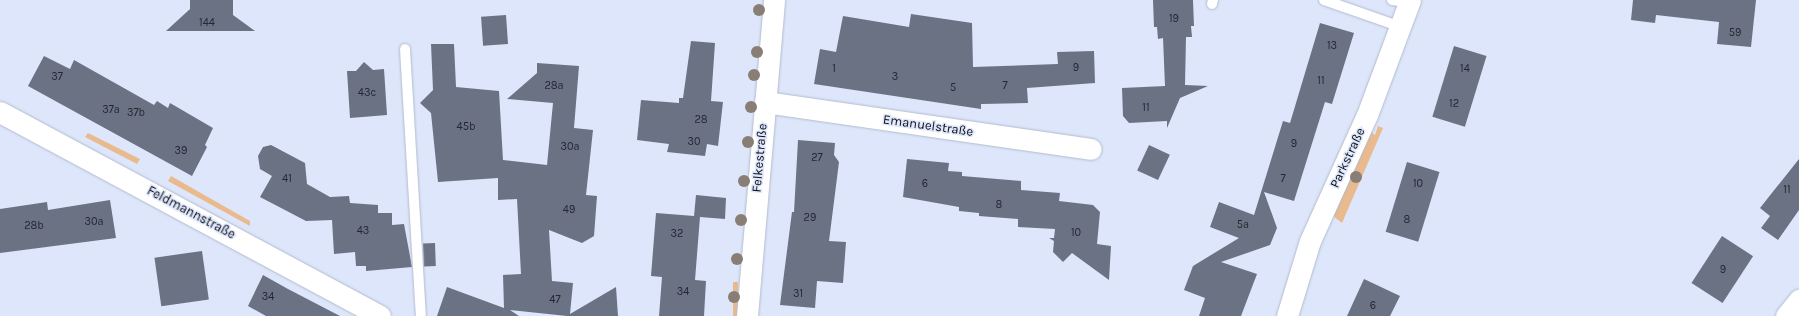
<!DOCTYPE html>
<html>
<head>
<meta charset="utf-8">
<style>
	body { margin:0 }
	#map { position:relative; width:1799px; height:316px; overflow:hidden; background:#dde6fa; font-family:Karla,sans-serif }
	div>[style] { position:absolute }
	.green>* { inset:0; background:#e9ba8e; transform-origin:0 0 }
	.building>* { inset:0; background:#6b7284; transform-origin:0 0 }
	.roads { filter:drop-shadow(0 0 1px #b3bbcf) drop-shadow(0 0 1px #b3bbcf) }
	.service>* { height:10px; margin:-5px; padding:0 5px; transform-origin:5px; border-radius:5px; background:#fff }
	.minor>* { height:21px; margin:-10.5px; padding:0 10.5px; transform-origin:10.5px; border-radius:10.5px; background:#fff }
	.trees>* { width:12px; height:12px; margin:-6px; border-radius:50%; background:#897e76 }
	span { translate:-50% -50%; white-space:nowrap; text-align:center; line-height:1.15; -webkit-text-stroke:3px #dde6fa; paint-order:stroke }
	.number-label { font-size:11px; color:#242731 }
	.number-label span { -webkit-text-stroke-width:0 }
	.street-label { font-size:13px; color:#0c0e15 }
</style>
</head>
<body>
<div id="map">
	<div class="green">
		<i style="clip-path:polygon(1378px 126px,1383px 128px,1342px 223px,1332px 215px,1369px 130px,1375px 135px)"></i>
		<i style="clip-path:polygon(88px 133px,140px 159px,137px 164px,85px 137px)"></i>
		<i style="clip-path:polygon(171px 176px,250px 221px,250px 226px,168px 181px)"></i>
		<i style="left:733px;top:282px;width:5px;height:34px"></i>
	</div>
	<div class="building">
		<i style="clip-path:polygon(190px 0,233px 0,233px 15px,255px 31px,166px 31px,190px 9px)"></i>
		<i style="clip-path:polygon(1153px 0,1193px 0,1194px 26px,1191px 26px,1192px 37px,1186px 37px,1185px 85px,1208px 86px,1180px 98px,1167px 128px,1167px 121px,1129px 123px,1123px 116px,1122px 88px,1165px 86px,1163px 38px,1158px 39px,1157px 27px,1154px 27px)"></i>
		<i style="clip-path:polygon(1633px 0,1756px 0,1751px 47px,1717px 44px,1719px 22px,1656px 15px,1655px 23px,1631px 20px)"></i>
		<i style="clip-path:polygon(911px 14px,972px 23px,973px 67px,1058px 64px,1057px 52px,1094px 51px,1095px 83px,1027px 88px,1028px 103px,981px 104px,981px 109px,814px 84px,820px 49px,836px 52px,843px 16px,909px 27px)"></i>
		<i style="left:506px;top:15px;width:29px;height:25px;rotate:86deg"></i>
		<i style="clip-path:polygon(1320px 23px,1354px 33px,1332px 104px,1325px 102px,1294px 201px,1264px 192px,1277px 228px,1270px 245px,1221px 262px,1257px 274px,1241px 316px,1199px 316px,1205px 298px,1184px 290px,1193px 266px,1239px 238px,1210px 227px,1219px 202px,1254px 215px,1283px 121px,1290px 123px)"></i>
		<i style="clip-path:polygon(691px 41px,715px 43px,711px 101px,723px 102px,718px 146px,707px 144px,705px 156px,667px 152px,669px 144px,637px 140px,641px 100px,679px 103px,679px 98px,683px 98px)"></i>
		<i style="clip-path:polygon(431px 44px,454px 44px,456px 87px,499px 91px,503px 160px,547px 165px,553px 103px,507px 99px,537px 73px,537px 63px,579px 66px,574px 128px,593px 130px,586px 195px,597px 196px,594px 236px,582px 243px,549px 230px,552px 281px,573px 283px,570px 314px,616px 287px,618px 316px,567px 316px,510px 310px,519px 316px,437px 316px,447px 287px,504px 308px,503px 275px,521px 274px,517px 199px,498px 200px,498px 178px,438px 182px,431px 113px,420px 103px,433px 90px)"></i>
		<i style="left:1454px;top:46px;width:34px;height:74px;rotate:17deg"></i>
		<i style="clip-path:polygon(44px 56px,70px 69px,74px 60px,154px 105px,157px 101px,168px 108px,170px 103px,213px 128px,205px 145px,207px 147px,192px 176px,28px 86px)"></i>
		<i style="clip-path:polygon(364px 62px,373px 70px,384px 69px,387px 115px,350px 118px,347px 71px,356px 71px)"></i>
		<i style="clip-path:polygon(798px 140px,835px 143px,834px 155px,839px 162px,829px 241px,846px 242px,843px 283px,817px 281px,815px 308px,780px 305px,792px 212px,794px 212px)"></i>
		<i style="clip-path:polygon(271px 145px,305px 163px,307px 184px,330px 197px,349px 196px,350px 203px,378px 205px,378px 213px,392px 213px,392px 225px,404px 224px,412px 267px,366px 271px,366px 266px,356px 266px,355px 252px,334px 254px,332px 220px,306px 221px,260px 197px,272px 176px,260px 169px,258px 156px,263px 147px)"></i>
		<i style="left:1149px;top:145px;width:23px;height:28px;rotate:25deg"></i>
		<i style="clip-path:polygon(907px 159px,949px 163px,948px 171px,962px 172px,962px 176px,1021px 181px,1021px 190px,1060px 193px,1059px 201px,1093px 205px,1100px 212px,1097px 244px,1111px 246px,1109px 280px,1072px 253px,1063px 262px,1053px 252px,1054px 241px,1049px 238px,1054px 238px,1055px 229px,1018px 227px,1018px 219px,979px 216px,979px 213px,959px 211px,959px 207px,903px 197px)"></i>
		<i style="clip-path:polygon(1799px 159px,1799px 210px,1778px 240px,1761px 228px,1770px 216px,1760px 208px)"></i>
		<i style="left:1407px;top:162px;width:34px;height:73px;rotate:17deg"></i>
		<i style="clip-path:polygon(696px 195px,726px 198px,725px 219px,700px 217px,695px 280px,706px 281px,704px 316px,659px 316px,662px 277px,651px 276px,656px 213px,694px 216px)"></i>
		<i style="clip-path:polygon(110px 200px,116px 238px,0 253px,0 209px,47px 202px,48px 210px)"></i>
		<i style="left:1722px;top:236px;width:37px;height:56px;rotate:33deg"></i>
		<i style="left:435px;top:243px;width:23px;height:12px;rotate:88deg"></i>
		<i style="left:202px;top:251px;width:49px;height:48px;rotate:82deg"></i>
		<i style="clip-path:polygon(263px 275px,288px 289px,340px 316px,266px 316px,248px 306px)"></i>
		<i style="clip-path:polygon(1364px 279px,1400px 296px,1390px 316px,1347px 316px)"></i>
	</div>
	<div class="roads">
		<div class="service">
			<i style="left:1324px;top:0;width:82px;rotate:19.3deg"></i>
			<i style="left:1392px;top:0;width:17px;rotate:7deg"></i>
			<i style="left:1212px;top:4px;width:4px;rotate:-76deg"></i>
			<i style="left:405px;top:49px;width:267px;rotate:86.6deg"></i>
		</div>
		<div class="minor">
			<i style="left:765px;top:102px;width:329px;rotate:8.2deg"></i>
			<i style="left:0;top:112px;width:431px;rotate:28.2deg"></i>
			<i style="left:747px;top:316px;width:317px;rotate:-85.1deg"></i>
			<i style="left:1287px;top:316px;width:78px;rotate:-73deg"></i>
			<i style="left:1310px;top:241px;width:138px;rotate:-65.7deg"></i>
			<i style="left:1367px;top:115px;width:123px;rotate:-69.5deg"></i>
			<i style="left:1786px;top:316px;width:21px;rotate:-51deg"></i>
		</div>
	</div>
	<div class="trees">
		<i style="left:759px;top:10px"></i>
		<i style="left:757px;top:52px"></i>
		<i style="left:754px;top:75px"></i>
		<i style="left:751px;top:107px"></i>
		<i style="left:748px;top:142px"></i>
		<i style="left:1356px;top:177px"></i>
		<i style="left:744px;top:181px"></i>
		<i style="left:741px;top:220px"></i>
		<i style="left:737px;top:259px"></i>
		<i style="left:734px;top:297px"></i>
	</div>
	<div class="number-label">
		<span style="left:1174px;top:19px">19</span>
		<span style="left:207px;top:23px">144</span>
		<span style="left:1735px;top:33px">59</span>
		<span style="left:1332px;top:46px">13</span>
		<span style="left:1076px;top:68px">9</span>
		<span style="left:834px;top:69px">1</span>
		<span style="left:1465px;top:69px">14</span>
		<span style="left:57px;top:77px">37</span>
		<span style="left:895px;top:77px">3</span>
		<span style="left:1321px;top:81px">11</span>
		<span style="left:554px;top:86px">28a</span>
		<span style="left:1005px;top:86px">7</span>
		<span style="left:953px;top:88px">5</span>
		<span style="left:367px;top:93px">43c</span>
		<span style="left:1454px;top:104px">12</span>
		<span style="left:1146px;top:108px">11</span>
		<span style="left:111px;top:110px">37a</span>
		<span style="left:136px;top:113px">37b</span>
		<span style="left:701px;top:120px">28</span>
		<span style="left:466px;top:127px">45b</span>
		<span style="left:694px;top:142px">30</span>
		<span style="left:1294px;top:144px">9</span>
		<span style="left:570px;top:147px">30a</span>
		<span style="left:181px;top:151px">39</span>
		<span style="left:817px;top:158px">27</span>
		<span style="left:287px;top:179px">41</span>
		<span style="left:1283px;top:179px">7</span>
		<span style="left:925px;top:184px">6</span>
		<span style="left:1418px;top:184px">10</span>
		<span style="left:1787px;top:190px">11</span>
		<span style="left:999px;top:205px">8</span>
		<span style="left:569px;top:210px">49</span>
		<span style="left:810px;top:218px">29</span>
		<span style="left:1407px;top:220px">8</span>
		<span style="left:94px;top:222px">30a</span>
		<span style="left:1243px;top:225px">5a</span>
		<span style="left:34px;top:226px">28b</span>
		<span style="left:363px;top:231px">43</span>
		<span style="left:1076px;top:233px">10</span>
		<span style="left:677px;top:234px">32</span>
		<span style="left:1723px;top:270px">9</span>
		<span style="left:683px;top:292px">34</span>
		<span style="left:798px;top:294px">31</span>
		<span style="left:268px;top:297px">34</span>
		<span style="left:555px;top:300px">47</span>
		<span style="left:1373px;top:306px">6</span>
	</div>
	<div class="street-label">
		<span style="left:928px;top:126px;rotate:8deg">Emanuelstraße</span>
		<span style="left:760px;top:158px;rotate:-85deg">Felkestraße</span>
		<span style="left:1348px;top:158px;rotate:-65deg">Parkstraße</span>
		<span style="left:191px;top:213px;rotate:28deg">Feldmannstraße</span>
	</div>
</div>
</body>
</html>
